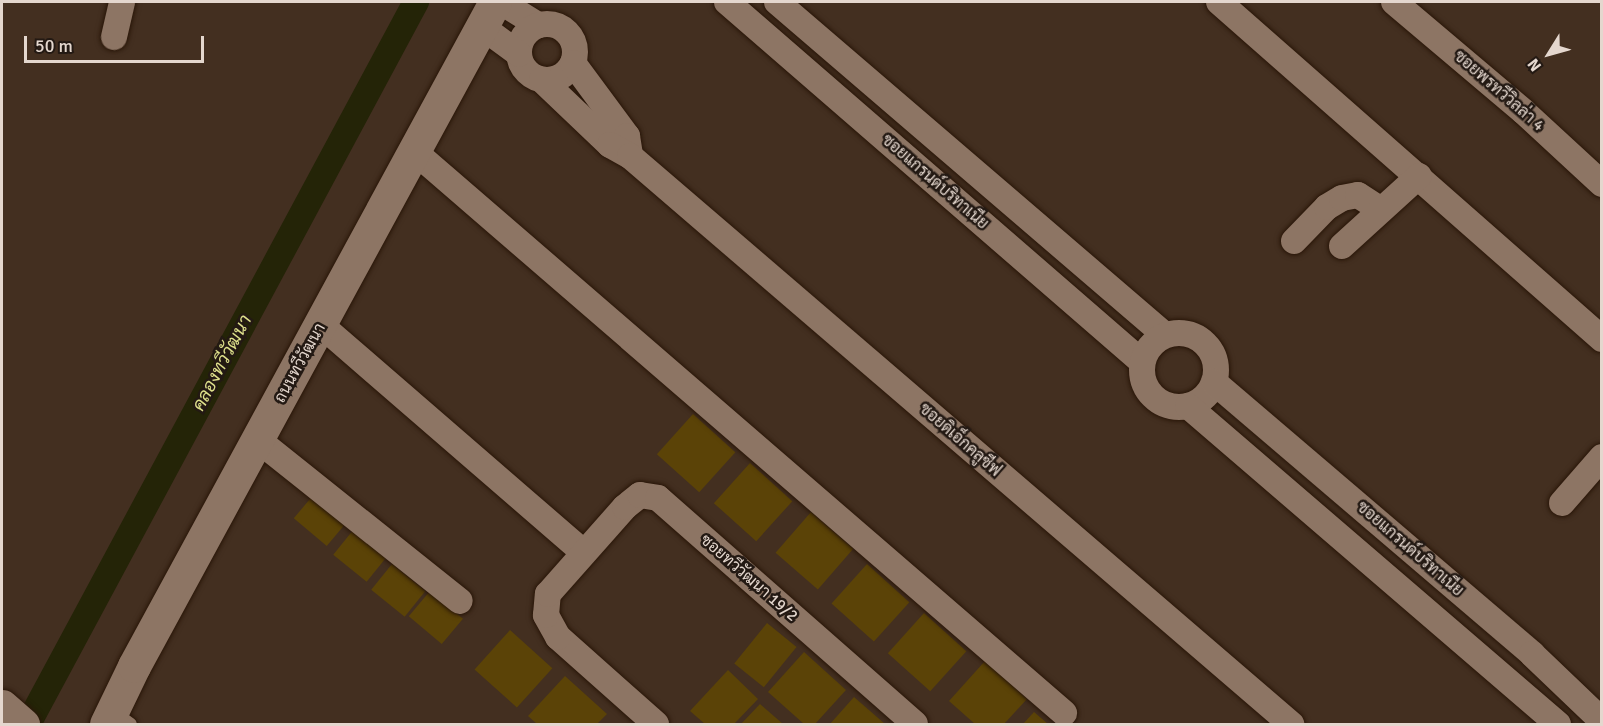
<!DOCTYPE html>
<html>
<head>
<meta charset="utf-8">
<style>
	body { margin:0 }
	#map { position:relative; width:1603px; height:726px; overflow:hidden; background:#432f20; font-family:Signika,Sarabun,sans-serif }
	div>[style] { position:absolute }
	.canal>* { height:26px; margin:-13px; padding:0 13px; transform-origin:13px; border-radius:13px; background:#242407 }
	.building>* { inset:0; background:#5b4307; transform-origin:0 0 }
	.roads { filter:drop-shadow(0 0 2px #291608) drop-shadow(0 0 2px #291608) }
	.lane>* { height:12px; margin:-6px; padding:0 6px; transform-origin:6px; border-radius:6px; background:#8d7564 }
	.street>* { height:26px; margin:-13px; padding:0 13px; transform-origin:13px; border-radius:13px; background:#8d7564 }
	.street>.ring { margin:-13px; padding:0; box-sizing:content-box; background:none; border:26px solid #8d7564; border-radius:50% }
	.secondary>* { height:33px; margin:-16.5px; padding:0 16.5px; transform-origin:16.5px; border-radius:16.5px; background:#8d7564 }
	span { translate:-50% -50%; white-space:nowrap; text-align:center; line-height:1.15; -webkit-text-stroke:5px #231913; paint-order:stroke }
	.street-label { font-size:16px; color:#e4d7ce }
	.water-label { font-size:18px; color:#dee08b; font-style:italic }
	.frame { position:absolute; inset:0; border:3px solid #e4d7ce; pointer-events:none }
	.north { position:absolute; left:1519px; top:24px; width:60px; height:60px; -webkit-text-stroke:4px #231913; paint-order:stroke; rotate:233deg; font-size:16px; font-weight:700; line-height:24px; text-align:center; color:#e4d7ce }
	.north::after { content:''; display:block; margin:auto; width:21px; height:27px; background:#e4d7ce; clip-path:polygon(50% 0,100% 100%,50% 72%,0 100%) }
	.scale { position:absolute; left:24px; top:36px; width:180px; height:27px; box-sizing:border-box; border:3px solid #e4d7ce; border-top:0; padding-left:8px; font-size:18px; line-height:21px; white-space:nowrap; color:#e4d7ce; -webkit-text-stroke:4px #231913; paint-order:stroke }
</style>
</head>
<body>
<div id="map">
	<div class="canal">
		<i style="left:28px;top:724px;width:820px;rotate:-61.75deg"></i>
	</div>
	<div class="building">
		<i style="left:693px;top:414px;width:57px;height:54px;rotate:42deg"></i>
		<i style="left:750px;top:463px;width:57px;height:54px;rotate:42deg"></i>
		<i style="left:315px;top:493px;width:43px;height:33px;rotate:40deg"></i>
		<i style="left:811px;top:512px;width:56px;height:54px;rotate:41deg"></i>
		<i style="left:354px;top:529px;width:43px;height:33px;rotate:39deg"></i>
		<i style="left:392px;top:564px;width:43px;height:33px;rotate:39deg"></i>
		<i style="left:867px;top:564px;width:57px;height:53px;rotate:42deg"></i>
		<i style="left:430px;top:591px;width:43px;height:33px;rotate:40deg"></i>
		<i style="left:924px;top:613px;width:57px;height:54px;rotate:42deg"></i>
		<i style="left:767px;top:623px;width:38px;height:52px;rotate:39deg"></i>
		<i style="left:510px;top:630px;width:57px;height:53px;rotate:42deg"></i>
		<i style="clip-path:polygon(804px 652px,846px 690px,815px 724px,804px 724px,768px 692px)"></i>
		<i style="clip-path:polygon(985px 661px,1027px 699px,1004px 724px,975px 724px,949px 701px)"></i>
		<i style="clip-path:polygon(728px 670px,758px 699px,734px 724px,705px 724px,690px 711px)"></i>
		<i style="clip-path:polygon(565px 676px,607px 714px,597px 724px,537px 724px,528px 716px)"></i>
		<i style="clip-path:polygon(854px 697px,885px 724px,830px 724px)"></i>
		<i style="clip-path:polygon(760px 704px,783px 724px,741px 724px)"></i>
		<i style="clip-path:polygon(1034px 712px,1048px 724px,1023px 724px)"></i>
	</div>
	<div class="roads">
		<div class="lane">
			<i style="left:113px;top:711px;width:22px;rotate:36deg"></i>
		</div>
		<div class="street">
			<i style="left:501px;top:2px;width:44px;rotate:31.9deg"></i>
			<i style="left:727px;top:2px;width:549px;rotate:40.94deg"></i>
			<i style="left:777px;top:2px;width:511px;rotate:40.64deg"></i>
			<i style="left:1219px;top:2px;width:510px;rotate:41.34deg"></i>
			<i style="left:1394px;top:2px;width:170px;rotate:40.2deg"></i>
			<i style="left:1524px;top:112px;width:106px;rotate:42.7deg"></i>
			<i class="ring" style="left:519px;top:24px;width:30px;height:30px"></i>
			<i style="left:481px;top:26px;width:47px;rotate:36.4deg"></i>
			<i style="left:114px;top:37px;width:36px;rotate:-77deg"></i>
			<i style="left:573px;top:63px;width:91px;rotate:53.5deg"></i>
			<i style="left:627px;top:136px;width:20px;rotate:81deg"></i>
			<i style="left:542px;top:80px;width:94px;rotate:43.7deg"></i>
			<i style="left:610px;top:145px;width:23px;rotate:29deg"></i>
			<i style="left:630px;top:156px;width:872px;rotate:40.67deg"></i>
			<i style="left:415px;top:152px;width:858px;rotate:40.84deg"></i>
			<i style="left:1294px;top:241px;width:47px;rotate:-45.9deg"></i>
			<i style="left:1327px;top:207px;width:17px;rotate:-31deg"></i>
			<i style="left:1342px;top:198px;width:16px;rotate:-11deg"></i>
			<i style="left:1358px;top:195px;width:27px;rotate:33deg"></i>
			<i style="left:1342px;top:246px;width:104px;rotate:-42.3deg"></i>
			<i style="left:321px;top:325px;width:347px;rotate:40.9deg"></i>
			<i class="ring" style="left:1142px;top:333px;width:48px;height:48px"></i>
			<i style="left:1214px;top:382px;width:418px;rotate:40.5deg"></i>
			<i style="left:1532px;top:654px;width:97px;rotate:43.7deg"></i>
			<i style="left:1188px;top:406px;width:488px;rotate:40.7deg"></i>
			<i style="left:258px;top:440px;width:258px;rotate:38.6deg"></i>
			<i style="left:1562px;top:503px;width:61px;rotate:-49deg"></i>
			<i style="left:656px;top:724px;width:131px;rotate:-138.4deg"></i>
			<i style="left:558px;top:637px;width:25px;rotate:-119deg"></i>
			<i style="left:546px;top:615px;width:21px;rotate:-85deg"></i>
			<i style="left:548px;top:594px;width:116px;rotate:-48.5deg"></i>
			<i style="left:625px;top:507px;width:19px;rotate:-39deg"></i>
			<i style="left:640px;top:495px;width:18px;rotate:9deg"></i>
			<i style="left:658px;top:498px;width:342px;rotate:41.3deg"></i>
		</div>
		<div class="secondary">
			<i style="left:2px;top:706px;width:28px;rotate:41deg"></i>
			<i style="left:106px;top:724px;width:64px;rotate:-64.2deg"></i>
			<i style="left:134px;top:666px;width:756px;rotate:-61.47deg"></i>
		</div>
	</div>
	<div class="street-label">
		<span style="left:1499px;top:91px;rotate:41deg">ซอยพรทวีวิลล่า 4</span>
		<span style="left:935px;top:182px;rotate:41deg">ซอยแกรนด์บริทาเนีย</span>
		<span style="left:300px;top:363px;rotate:-61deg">ถนนทวีวัฒนา</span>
		<span style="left:960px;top:440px;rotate:41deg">ซอยดิเอ็กคลูซีฟ</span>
		<span style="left:1410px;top:549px;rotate:41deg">ซอยแกรนด์บริทาเนีย</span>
		<span style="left:749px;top:578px;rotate:41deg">ซอยทวีวัฒนา 19/2</span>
	</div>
	<div class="water-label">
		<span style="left:222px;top:363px;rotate:-62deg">คลองทวีวัฒนา</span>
	</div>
	<div class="frame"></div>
	<div class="north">N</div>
	<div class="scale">50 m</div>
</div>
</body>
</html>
